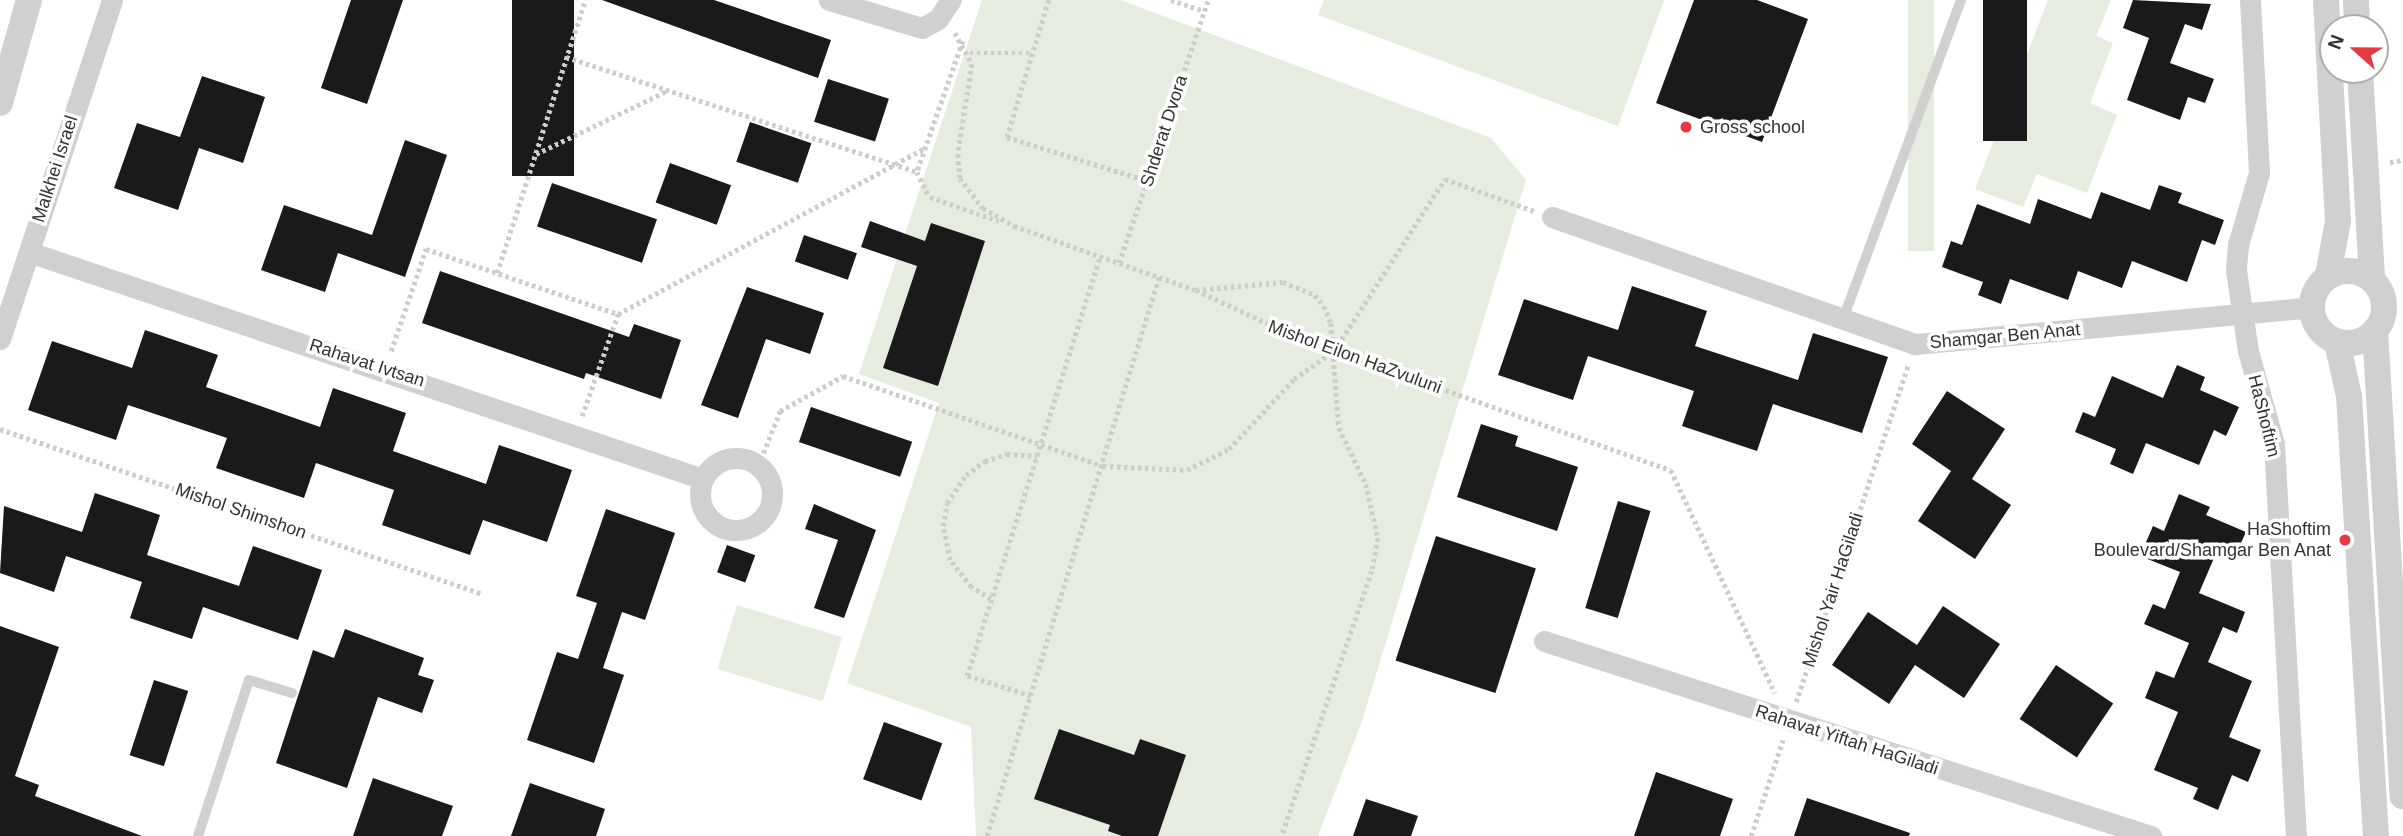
<!DOCTYPE html>
<html>
<head>
<meta charset="utf-8">
<style>
	body { margin:0 }
	#map { position:relative; width:2403px; height:836px; overflow:hidden; background:#fff; font-family:Helvetica,sans-serif }
	div>[style] { position:absolute }
	.green>* { inset:0; background:#e6ecdf; transform-origin:0 0 }
	.building>* { inset:0; background:#1a1a1a; transform-origin:0 0 }
	.path>* { height:4.5px; margin-top:-2.25px; transform-origin:0; background:repeating-linear-gradient(90deg,#cdcdcd 0 3.5px,transparent 0 7px) }
	.service>* { height:10px; margin:-5px; padding:0 5px; transform-origin:5px; border-radius:5px; background:#d0d0d0 }
	.minor>* { height:21px; margin:-10.5px; padding:0 10.5px; transform-origin:10.5px; border-radius:10.5px; background:#d0d0d0 }
	.minor>.ring { margin:-10.5px; padding:0; box-sizing:content-box; background:none; border:21px solid #d0d0d0; border-radius:50% }
	.tertiary>* { height:26px; margin:-13px; padding:0 13px; transform-origin:13px; border-radius:13px; background:#d0d0d0 }
	.tertiary>.ring { margin:-13px; padding:0; box-sizing:content-box; background:none; border:26px solid #d0d0d0; border-radius:50% }
	.dots>* { width:19px; height:19px; translate:-50% -50%; box-sizing:border-box; border:4px solid #fff; border-radius:50% }
	span { translate:-50% -50%; white-space:nowrap; text-align:center; line-height:1.15; -webkit-text-stroke:7px #fff; paint-order:stroke }
	.poi-label { font-size:18px; color:#333 }
	.left { translate:0 -50%; text-align:left }
	.right { translate:-100% -50%; text-align:right }
	.street-label { font-size:18px; color:#333 }
	.north { position:absolute; left:2319px; top:14px; width:70px; height:70px; box-sizing:border-box; background:#fff; border:2px solid #adadad; border-radius:50%; rotate:291deg; font-size:19px; font-weight:700; line-height:28px; text-align:center; color:#333 }
	.north::after { content:''; display:block; margin:auto; width:24px; height:32px; background:#e63946; clip-path:polygon(50% 0,100% 100%,50% 72%,0 100%) }
</style>
</head>
<body>
<div id="map">
	<div class="green">
		<i style="clip-path:polygon(982px 0,1120px 0,1491px 138px,1526px 180px,1362px 721px,1318px 836px,976px 836px,971px 727px,847px 683px,939px 403px,859px 374px)"></i>
		<i style="clip-path:polygon(1324px 0,1664px 0,1618px 126px,1318px 15px)"></i>
		<i style="left:1908px;top:0;width:26px;height:251px"></i>
		<i style="clip-path:polygon(2048px 0,2111px 0,2096px 36px,2113px 43px,2090px 103px,2117px 115px,2087px 193px,2037px 174px,2023px 207px,1975px 189px)"></i>
		<i style="left:737px;top:605px;width:110px;height:67px;rotate:17deg"></i>
	</div>
	<div class="building">
		<i style="clip-path:polygon(351px 0,403px 0,367px 104px,321px 88px)"></i>
		<i style="left:512px;top:0;width:62px;height:176px"></i>
		<i style="clip-path:polygon(602px 0,714px 0,831px 40px,818px 78px)"></i>
		<i style="clip-path:polygon(1694px 0,1757px 0,1808px 19px,1762px 142px,1656px 103px)"></i>
		<i style="left:1983px;top:0;width:44px;height:141px"></i>
		<i style="clip-path:polygon(2133px 0,2211px 4px,2202px 30px,2185px 24px,2170px 63px,2214px 79px,2205px 103px,2188px 97px,2180px 120px,2127px 100px,2149px 38px,2123px 28px)"></i>
		<i style="clip-path:polygon(202px 76px,265px 97px,243px 163px,199px 148px,178px 210px,114px 188px,137px 123px,180px 137px)"></i>
		<i style="left:828px;top:79px;width:64px;height:45px;rotate:18deg"></i>
		<i style="left:750px;top:122px;width:65px;height:42px;rotate:19deg"></i>
		<i style="clip-path:polygon(405px 140px,447px 155px,405px 277px,338px 253px,325px 292px,261px 270px,284px 205px,372px 235px)"></i>
		<i style="left:670px;top:163px;width:65px;height:42px;rotate:20deg"></i>
		<i style="left:552px;top:183px;width:111px;height:46px;rotate:19deg"></i>
		<i style="clip-path:polygon(2159px 185px,2182px 193px,2178px 203px,2224px 220px,2215px 245px,2202px 240px,2187px 282px,2132px 261px,2122px 288px,2078px 271px,2068px 300px,2010px 279px,2001px 304px,1978px 295px,1983px 282px,1942px 267px,1951px 241px,1962px 245px,1977px 204px,2030px 224px,2038px 199px,2091px 219px,2101px 192px,2150px 210px)"></i>
		<i style="clip-path:polygon(870px 221px,925px 241px,931px 223px,985px 241px,938px 386px,883px 368px,917px 266px,861px 247px)"></i>
		<i style="left:804px;top:235px;width:56px;height:28px;rotate:19deg"></i>
		<i style="clip-path:polygon(440px 271px,629px 337px,634px 324px,681px 340px,661px 399px,586px 373px,584px 379px,422px 323px)"></i>
		<i style="clip-path:polygon(1632px 286px,1707px 311px,1695px 346px,1798px 380px,1813px 333px,1888px 357px,1862px 433px,1773px 404px,1757px 451px,1682px 426px,1694px 391px,1588px 356px,1573px 400px,1498px 375px,1524px 299px,1618px 330px)"></i>
		<i style="clip-path:polygon(747px 287px,824px 313px,810px 354px,766px 339px,738px 418px,701px 405px)"></i>
		<i style="clip-path:polygon(145px 330px,218px 355px,206px 387px,320px 427px,333px 388px,406px 413px,393px 451px,486px 484px,499px 445px,572px 470px,547px 542px,483px 520px,470px 555px,382px 525px,394px 490px,316px 463px,304px 498px,216px 468px,227px 438px,128px 405px,116px 440px,28px 410px,52px 341px,132px 368px)"></i>
		<i style="clip-path:polygon(2177px 365px,2205px 377px,2200px 390px,2239px 407px,2226px 436px,2214px 430px,2199px 465px,2146px 443px,2133px 474px,2110px 464px,2116px 449px,2075px 432px,2083px 412px,2095px 417px,2112px 376px,2163px 398px)"></i>
		<i style="clip-path:polygon(1947px 391px,2005px 429px,1972px 479px,2011px 505px,1975px 559px,1918px 521px,1951px 471px,1912px 444px)"></i>
		<i style="left:811px;top:407px;width:107px;height:37px;rotate:19deg"></i>
		<i style="clip-path:polygon(1481px 424px,1518px 436px,1515px 446px,1578px 467px,1557px 531px,1457px 497px)"></i>
		<i style="clip-path:polygon(95px 493px,160px 515px,147px 555px,239px 586px,253px 546px,322px 570px,298px 640px,203px 607px,192px 639px,130px 618px,142px 582px,66px 556px,54px 592px,0 573px,4px 506px,82px 532px)"></i>
		<i style="clip-path:polygon(2179px 494px,2210px 507px,2206px 515px,2246px 532px,2234px 558px,2217px 551px,2199px 593px,2245px 612px,2237px 633px,2223px 627px,2208px 662px,2252px 681px,2229px 737px,2261px 750px,2248px 782px,2232px 775px,2218px 810px,2193px 799px,2198px 788px,2154px 770px,2178px 712px,2145px 698px,2156px 671px,2174px 678px,2189px 643px,2144px 624px,2153px 604px,2165px 609px,2180px 572px,2140px 556px,2153px 526px,2164px 531px)"></i>
		<i style="left:1618px;top:501px;width:34px;height:112px;rotate:17deg"></i>
		<i style="clip-path:polygon(814px 504px,876px 530px,844px 618px,814px 608px,838px 540px,805px 529px)"></i>
		<i style="clip-path:polygon(606px 509px,675px 533px,645px 620px,622px 612px,603px 668px,624px 675px,594px 763px,527px 740px,557px 652px,578px 659px,597px 603px,576px 596px)"></i>
		<i style="left:1436px;top:536px;width:105px;height:131px;rotate:18deg"></i>
		<i style="left:727px;top:545px;width:30px;height:29px;rotate:20deg"></i>
		<i style="clip-path:polygon(1943px 606px,2000px 644px,1964px 698px,1915px 665px,1889px 704px,1832px 665px,1868px 612px,1917px 645px)"></i>
		<i style="clip-path:polygon(0 626px,59px 647px,15px 776px,39px 785px,35px 796px,142px 836px,0 836px)"></i>
		<i style="clip-path:polygon(345px 629px,424px 658px,418px 675px,434px 680px,422px 713px,378px 697px,347px 788px,276px 763px,313px 650px,334px 658px)"></i>
		<i style="left:2056px;top:665px;width:69px;height:65px;rotate:34deg"></i>
		<i style="left:154px;top:680px;width:36px;height:79px;rotate:18deg"></i>
		<i style="left:884px;top:722px;width:62px;height:61px;rotate:20deg"></i>
		<i style="clip-path:polygon(1059px 729px,1134px 755px,1140px 739px,1186px 755px,1158px 836px,1122px 836px,1108px 831px,1110px 825px,1034px 799px)"></i>
		<i style="clip-path:polygon(1656px 772px,1733px 799px,1720px 836px,1634px 836px)"></i>
		<i style="clip-path:polygon(373px 778px,453px 806px,442px 836px,353px 836px)"></i>
		<i style="clip-path:polygon(530px 783px,605px 809px,596px 836px,511px 836px)"></i>
		<i style="clip-path:polygon(1807px 798px,1910px 833px,1909px 836px,1794px 836px)"></i>
		<i style="clip-path:polygon(1366px 799px,1418px 816px,1411px 836px,1353px 836px)"></i>
	</div>
	<div class="path">
		<i style="left:1049px;top:0;width:143px;rotate:107deg"></i>
		<i style="left:1007px;top:137px;width:148px;rotate:17.3deg"></i>
		<i style="left:1171px;top:0;width:35px;rotate:18deg"></i>
		<i style="left:955px;top:33px;width:35px;rotate:61deg"></i>
		<i style="left:972px;top:64px;width:91px;rotate:98.8deg"></i>
		<i style="left:958px;top:154px;width:24px;rotate:85deg"></i>
		<i style="left:960px;top:178px;width:38px;rotate:53deg"></i>
		<i style="left:983px;top:208px;width:36px;rotate:30deg"></i>
		<i style="left:1014px;top:226px;width:193px;rotate:19.4deg"></i>
		<i style="left:1196px;top:290px;width:108px;rotate:25.1deg"></i>
		<i style="left:1294px;top:336px;width:400px;rotate:19.6deg"></i>
		<i style="left:1671px;top:470px;width:246px;rotate:65deg"></i>
		<i style="left:963px;top:41px;width:139px;rotate:109.3deg"></i>
		<i style="left:917px;top:172px;width:28px;rotate:63deg"></i>
		<i style="left:930px;top:197px;width:73px;rotate:19.2deg"></i>
		<i style="left:970px;top:53px;width:63px"></i>
		<i style="left:566px;top:57px;width:369px;rotate:18.1deg"></i>
		<i style="left:536px;top:154px;width:145px;rotate:-25.7deg"></i>
		<i style="left:2390px;top:162px;width:13px;rotate:-9deg"></i>
		<i style="left:1119px;top:263px;width:278px;rotate:-71.3deg"></i>
		<i style="left:497px;top:273px;width:287px;rotate:-72.1deg"></i>
		<i style="left:1196px;top:290px;width:87px;rotate:-5.3deg"></i>
		<i style="left:1283px;top:282px;width:35px;rotate:22deg"></i>
		<i style="left:1315px;top:295px;width:14px;rotate:51deg"></i>
		<i style="left:1324px;top:306px;width:18px;rotate:68deg"></i>
		<i style="left:1331px;top:323px;width:105px;rotate:85.6deg"></i>
		<i style="left:1339px;top:428px;width:62px;rotate:64.3deg"></i>
		<i style="left:1366px;top:484px;width:55px;rotate:77.5deg"></i>
		<i style="left:1378px;top:538px;width:34px;rotate:100deg"></i>
		<i style="left:1372px;top:571px;width:280px;rotate:108.8deg"></i>
		<i style="left:391px;top:351px;width:108px;rotate:-71.1deg"></i>
		<i style="left:426px;top:249px;width:203px;rotate:18.7deg"></i>
		<i style="left:582px;top:416px;width:108px;rotate:-70.6deg"></i>
		<i style="left:618px;top:314px;width:349px;rotate:-28.4deg"></i>
		<i style="left:0;top:429px;width:510px;rotate:18.86deg"></i>
		<i style="left:758px;top:466px;width:59px;rotate:-68.2deg"></i>
		<i style="left:780px;top:411px;width:72px;rotate:-29.1deg"></i>
		<i style="left:843px;top:376px;width:275px;rotate:19.1deg"></i>
		<i style="left:1103px;top:466px;width:84px;rotate:2.7deg"></i>
		<i style="left:1187px;top:470px;width:47px;rotate:-26.6deg"></i>
		<i style="left:1229px;top:449px;width:96px;rotate:-47.1deg"></i>
		<i style="left:1294px;top:379px;width:49px;rotate:-35deg"></i>
		<i style="left:1334px;top:351px;width:205px;rotate:-57.2deg"></i>
		<i style="left:1445px;top:179px;width:95px;rotate:19.8deg"></i>
		<i style="left:991px;top:599px;width:23px;rotate:-149deg"></i>
		<i style="left:971px;top:587px;width:34px;rotate:-128deg"></i>
		<i style="left:950px;top:560px;width:35px;rotate:-102deg"></i>
		<i style="left:943px;top:526px;width:23px;rotate:-80deg"></i>
		<i style="left:947px;top:503px;width:34px;rotate:-56deg"></i>
		<i style="left:966px;top:475px;width:24px;rotate:-36deg"></i>
		<i style="left:985px;top:461px;width:23px;rotate:-18deg"></i>
		<i style="left:1007px;top:454px;width:30px;rotate:4deg"></i>
		<i style="left:1031px;top:696px;width:67px;rotate:-162.6deg"></i>
		<i style="left:967px;top:676px;width:441px;rotate:-72.4deg"></i>
		<i style="left:1796px;top:702px;width:355px;rotate:-71.6deg"></i>
		<i style="left:987px;top:836px;width:585px;rotate:-72.9deg"></i>
		<i style="left:1751px;top:836px;width:101px;rotate:-71.6deg"></i>
	</div>
	<div class="service">
		<i style="left:1843px;top:319px;width:340px;rotate:-69.7deg"></i>
		<i style="left:198px;top:836px;width:164px;rotate:-71.9deg"></i>
		<i style="left:249px;top:680px;width:45px;rotate:16.8deg"></i>
	</div>
	<div class="minor">
		<i style="left:829px;top:0;width:97px;rotate:16.8deg"></i>
		<i style="left:922px;top:28px;width:18px;rotate:-29deg"></i>
		<i style="left:938px;top:19px;width:23px;rotate:-56deg"></i>
		<i style="left:2250px;top:0;width:173px;rotate:87deg"></i>
		<i style="left:2259px;top:173px;width:75px;rotate:106.3deg"></i>
		<i style="left:2238px;top:245px;width:25px;rotate:95deg"></i>
		<i style="left:2236px;top:270px;width:82px;rotate:81.6deg"></i>
		<i style="left:2248px;top:351px;width:97px;rotate:74.4deg"></i>
		<i style="left:2274px;top:444px;width:393px;rotate:86.8deg"></i>
		<i style="left:1552px;top:217px;width:385px;rotate:19.3deg"></i>
		<i style="left:1915px;top:344px;width:398px;rotate:-5.3deg"></i>
		<i style="left:29px;top:252px;width:711px;rotate:18.61deg"></i>
		<i style="left:0;top:339px;width:357px;rotate:-71.7deg"></i>
		<i class="ring" style="left:700px;top:458px;width:51px;height:51px"></i>
		<i style="left:1544px;top:641px;width:638px;rotate:17.81deg"></i>
	</div>
	<div class="tertiary">
		<i style="left:2326px;top:0;width:221px;rotate:86.9deg"></i>
		<i style="left:2338px;top:221px;width:55px;rotate:100.5deg"></i>
		<i style="left:2356px;top:0;width:28px;rotate:88deg"></i>
		<i style="left:2360px;top:70px;width:209px;rotate:86.7deg"></i>
		<i style="left:0;top:103px;width:107px;rotate:-74.3deg"></i>
		<i class="ring" style="left:2312px;top:271px;width:46px;height:46px"></i>
		<i style="left:2375px;top:330px;width:467px;rotate:86.6deg"></i>
		<i style="left:2337px;top:342px;width:55px;rotate:77.5deg"></i>
		<i style="left:2349px;top:396px;width:441px;rotate:86.5deg"></i>
	</div>
	<div class="dots">
		<i style="left:1686px;top:127px;background:#e63946"></i>
		<i style="left:2345px;top:540px;background:#e63946"></i>
	</div>
	<div class="poi-label">
		<span class="left" style="left:1700px;top:127px">Gross school</span>
		<span class="right" style="left:2331px;top:540px">HaShoftim<br>Boulevard/Shamgar Ben Anat</span>
	</div>
	<div class="street-label">
		<span style="left:1164px;top:131px;rotate:-72deg">Shderat Dvora</span>
		<span style="left:55px;top:169px;rotate:-72deg">Malkhei Israel</span>
		<span style="left:2005px;top:336px;rotate:-5deg">Shamgar Ben Anat</span>
		<span style="left:1355px;top:357px;rotate:20deg">Mishol Eilon HaZvuluni</span>
		<span style="left:367px;top:363px;rotate:18deg">Rahavat Ivtsan</span>
		<span style="left:2264px;top:416px;rotate:76deg">HaShoftim</span>
		<span style="left:241px;top:511px;rotate:19deg">Mishol Shimshon</span>
		<span style="left:1833px;top:590px;rotate:-72deg">Mishol Yair HaGiladi</span>
		<span style="left:1847px;top:740px;rotate:18deg">Rahavat Yiftah HaGiladi</span>
	</div>
	<div class="north">N</div>
</div>
</body>
</html>
